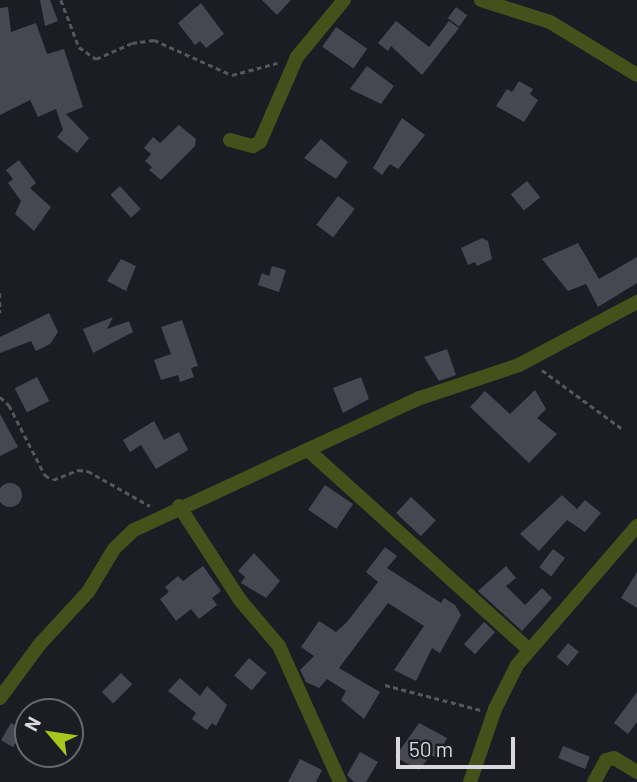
<!DOCTYPE html>
<html>
<head>
<meta charset="utf-8">
<style>
	body { margin:0 }
	#map { position:relative; width:637px; height:782px; overflow:hidden; background:#1c1c24; font-family:Barlow,sans-serif }
	div>[style] { position:absolute }
	.building>* { inset:0; background:#474751; transform-origin:0 0 }
	.round { border-radius:50% }
	.path>* { height:2.5px; margin-top:-1.25px; transform-origin:0; background:repeating-linear-gradient(90deg,#56565e 0 5px,transparent 0 8.5px) }
	.minor>* { height:14px; margin:-7px; padding:0 7px; transform-origin:7px; border-radius:7px; background:#45511b }
	span { translate:-50% -50%; white-space:nowrap; text-align:center; line-height:1.15; -webkit-text-stroke:5px #1c1c24; paint-order:stroke }
	.north { position:absolute; left:14px; top:698px; width:70px; height:70px; box-sizing:border-box; background:#1c1c24; border:2px solid #67676e; border-radius:50%; rotate:299deg; font-size:19px; font-weight:700; line-height:28px; text-align:center; color:#d8d8de }
	.north::after { content:''; display:block; margin:auto; width:24px; height:32px; background:#a8c71d; clip-path:polygon(50% 0,100% 100%,50% 72%,0 100%) }
	.scale { position:absolute; left:396px; top:737px; width:119px; height:32px; box-sizing:border-box; border:4px solid #d8d8de; border-top:0; padding-left:9px; font-size:21px; line-height:24px; white-space:nowrap; color:#d8d8de; -webkit-text-stroke:5px #1c1c24; paint-order:stroke }
</style>
</head>
<body>
<div id="map">
	<div class="building">
		<i style="clip-path:polygon(40px 0,50px 0,58px 21px,45px 26px)"></i>
		<i style="clip-path:polygon(262px 0,291px 0,277px 15px)"></i>
		<i style="clip-path:polygon(201px 3px,224px 34px,206px 48px,200px 41px,195px 45px,178px 23px)"></i>
		<i style="clip-path:polygon(8px 7px,11px 32px,36px 23px,47px 54px,64px 49px,83px 107px,66px 114px,89px 138px,77px 153px,57px 137px,63px 130px,56px 109px,38px 117px,30px 100px,0 115px,0 8px)"></i>
		<i style="left:456px;top:7px;width:14px;height:14px;rotate:36deg"></i>
		<i style="clip-path:polygon(396px 21px,429px 47px,449px 21px,459px 28px,422px 75px,391px 46px,388px 51px,378px 43px)"></i>
		<i style="left:336px;top:27px;width:38px;height:24px;rotate:35deg"></i>
		<i style="clip-path:polygon(367px 66px,394px 86px,381px 104px,350px 89px)"></i>
		<i style="clip-path:polygon(519px 81px,533px 89px,530px 94px,538px 100px,524px 122px,496px 106px,507px 89px,512px 92px)"></i>
		<i style="clip-path:polygon(402px 118px,425px 135px,398px 169px,390px 164px,382px 175px,373px 168px)"></i>
		<i style="clip-path:polygon(179px 125px,196px 139px,195px 146px,161px 180px,149px 170px,152px 167px,145px 161px,151px 154px,144px 148px,153px 137px,160px 143px)"></i>
		<i style="clip-path:polygon(321px 139px,348px 162px,336px 179px,304px 158px)"></i>
		<i style="clip-path:polygon(19px 160px,36px 183px,30px 188px,51px 207px,34px 231px,15px 214px,21px 201px,8px 183px,13px 179px,6px 170px)"></i>
		<i style="left:527px;top:181px;width:21px;height:21px;rotate:51deg"></i>
		<i style="left:120px;top:186px;width:31px;height:13px;rotate:48deg"></i>
		<i style="left:338px;top:196px;width:21px;height:36px;rotate:37deg"></i>
		<i style="clip-path:polygon(482px 238px,488px 241px,492px 259px,477px 266px,475px 262px,468px 265px,461px 248px)"></i>
		<i style="clip-path:polygon(578px 243px,599px 279px,637px 257px,637px 283px,598px 307px,586px 284px,568px 291px,542px 259px)"></i>
		<i style="clip-path:polygon(121px 259px,136px 266px,126px 291px,107px 281px)"></i>
		<i style="clip-path:polygon(272px 266px,286px 270px,279px 292px,258px 285px,262px 273px,269px 276px)"></i>
		<i style="clip-path:polygon(49px 313px,58px 332px,50px 344px,36px 351px,31px 341px,0 353px,0 337px)"></i>
		<i style="clip-path:polygon(113px 317px,107px 329px,129px 321px,133px 332px,93px 353px,83px 329px)"></i>
		<i style="clip-path:polygon(182px 320px,198px 366px,191px 368px,194px 377px,180px 382px,178px 375px,161px 380px,154px 360px,171px 354px,161px 327px)"></i>
		<i style="clip-path:polygon(447px 349px,456px 375px,439px 381px,424px 357px)"></i>
		<i style="left:37px;top:377px;width:27px;height:25px;rotate:63deg"></i>
		<i style="clip-path:polygon(361px 377px,369px 399px,343px 413px,333px 388px)"></i>
		<i style="clip-path:polygon(535px 390px,546px 409px,537px 418px,557px 434px,529px 463px,470px 407px,485px 391px,510px 414px)"></i>
		<i style="clip-path:polygon(0 414px,18px 447px,0 456px)"></i>
		<i style="clip-path:polygon(154px 421px,164px 440px,179px 432px,188px 450px,156px 469px,141px 445px,130px 452px,123px 440px)"></i>
		<i class="round" style="left:-2px;top:483px;width:24px;height:24px"></i>
		<i style="left:325px;top:485px;width:34px;height:30px;rotate:34deg"></i>
		<i style="clip-path:polygon(562px 495px,577px 509px,585px 500px,601px 513px,585px 532px,567px 520px,539px 551px,520px 534px)"></i>
		<i style="left:411px;top:497px;width:34px;height:22px;rotate:43deg"></i>
		<i style="clip-path:polygon(385px 547px,397px 556px,387px 568px,441px 603px,444px 598px,455px 605px,461px 615px,440px 653px,432px 648px,416px 681px,394px 670px,424px 626px,388px 603px,339px 668px,380px 692px,364px 719px,341px 700px,346px 691px,327px 679px,319px 688px,306px 682px,300px 670px,314px 656px,301px 647px,319px 621px,336px 632px,347px 622px,378px 582px,366px 572px)"></i>
		<i style="left:553px;top:549px;width:15px;height:23px;rotate:37deg"></i>
		<i style="clip-path:polygon(254px 553px,280px 581px,266px 598px,241px 583px,245px 577px,238px 571px)"></i>
		<i style="clip-path:polygon(203px 566px,221px 591px,212px 598px,217px 605px,199px 619px,191px 609px,176px 621px,160px 599px,169px 592px,165px 587px,178px 576px,183px 581px)"></i>
		<i style="clip-path:polygon(506px 566px,516px 578px,506px 586px,525px 605px,542px 588px,552px 598px,522px 631px,478px 591px)"></i>
		<i style="clip-path:polygon(637px 572px,637px 608px,621px 598px)"></i>
		<i style="left:484px;top:622px;width:15px;height:30px;rotate:42deg"></i>
		<i style="left:568px;top:643px;width:14px;height:18px;rotate:39deg"></i>
		<i style="left:249px;top:658px;width:23px;height:23px;rotate:40deg"></i>
		<i style="left:121px;top:673px;width:16px;height:27px;rotate:45deg"></i>
		<i style="clip-path:polygon(180px 678px,200px 696px,207px 686px,227px 705px,216px 726px,212px 723px,207px 730px,192px 719px,196px 713px,168px 691px)"></i>
		<i style="clip-path:polygon(637px 692px,637px 722px,628px 734px,614px 723px)"></i>
		<i style="left:11px;top:723px;width:14px;height:20px;rotate:30deg"></i>
		<i style="clip-path:polygon(419px 723px,447px 738px,437px 758px,431px 755px,419px 770px,395px 757px)"></i>
		<i style="left:563px;top:746px;width:29px;height:13px;rotate:22deg"></i>
		<i style="clip-path:polygon(360px 752px,378px 762px,366px 782px,354px 782px,347px 775px)"></i>
		<i style="clip-path:polygon(300px 759px,322px 770px,316px 782px,288px 782px)"></i>
	</div>
	<div class="path">
		<i style="left:61px;top:0;width:50px;rotate:69deg"></i>
		<i style="left:79px;top:47px;width:21px;rotate:35deg"></i>
		<i style="left:96px;top:59px;width:39px;rotate:-24deg"></i>
		<i style="left:132px;top:43px;width:22px;rotate:-8deg"></i>
		<i style="left:154px;top:40px;width:85px;rotate:24.2deg"></i>
		<i style="left:232px;top:75px;width:47px;rotate:-14.9deg"></i>
		<i style="left:0;top:293px;width:20px;rotate:90deg"></i>
		<i style="left:542px;top:370px;width:102px;rotate:36.2deg"></i>
		<i style="left:0;top:397px;width:12px;rotate:42deg"></i>
		<i style="left:9px;top:405px;width:79px;rotate:62.8deg"></i>
		<i style="left:45px;top:475px;width:9px;rotate:32deg"></i>
		<i style="left:53px;top:480px;width:27px;rotate:-22deg"></i>
		<i style="left:78px;top:470px;width:10px;rotate:6deg"></i>
		<i style="left:88px;top:471px;width:71px;rotate:29.4deg"></i>
		<i style="left:385px;top:685px;width:99px;rotate:14.6deg"></i>
	</div>
	<div class="minor">
		<i style="left:481px;top:0;width:72px;rotate:17.7deg"></i>
		<i style="left:550px;top:22px;width:102px;rotate:31.3deg"></i>
		<i style="left:230px;top:140px;width:24px;rotate:15deg"></i>
		<i style="left:253px;top:146px;width:8px;rotate:-30deg"></i>
		<i style="left:260px;top:142px;width:93px;rotate:-66.5deg"></i>
		<i style="left:297px;top:57px;width:74px;rotate:-50.5deg"></i>
		<i style="left:308px;top:450px;width:297px;rotate:42.1deg"></i>
		<i style="left:179px;top:506px;width:112px;rotate:57deg"></i>
		<i style="left:240px;top:600px;width:60px;rotate:49.7deg"></i>
		<i style="left:279px;top:646px;width:149px;rotate:65.8deg"></i>
		<i style="left:0;top:698px;width:67px;rotate:-53.5deg"></i>
		<i style="left:40px;top:644px;width:71px;rotate:-47.3deg"></i>
		<i style="left:88px;top:592px;width:50px;rotate:-58.8deg"></i>
		<i style="left:114px;top:549px;width:28px;rotate:-44deg"></i>
		<i style="left:134px;top:530px;width:315px;rotate:-24.8deg"></i>
		<i style="left:420px;top:398px;width:104px;rotate:-18.4deg"></i>
		<i style="left:519px;top:365px;width:134px;rotate:-28.1deg"></i>
		<i style="left:470px;top:782px;width:77px;rotate:-71.1deg"></i>
		<i style="left:495px;top:709px;width:49px;rotate:-63.4deg"></i>
		<i style="left:517px;top:665px;width:184px;rotate:-49.2deg"></i>
		<i style="left:594px;top:782px;width:25px;rotate:-61deg"></i>
		<i style="left:606px;top:760px;width:8px;rotate:-14deg"></i>
		<i style="left:614px;top:758px;width:27px;rotate:31deg"></i>
	</div>
	<div class="north">N</div>
	<div class="scale">50 m</div>
</div>
</body>
</html>
